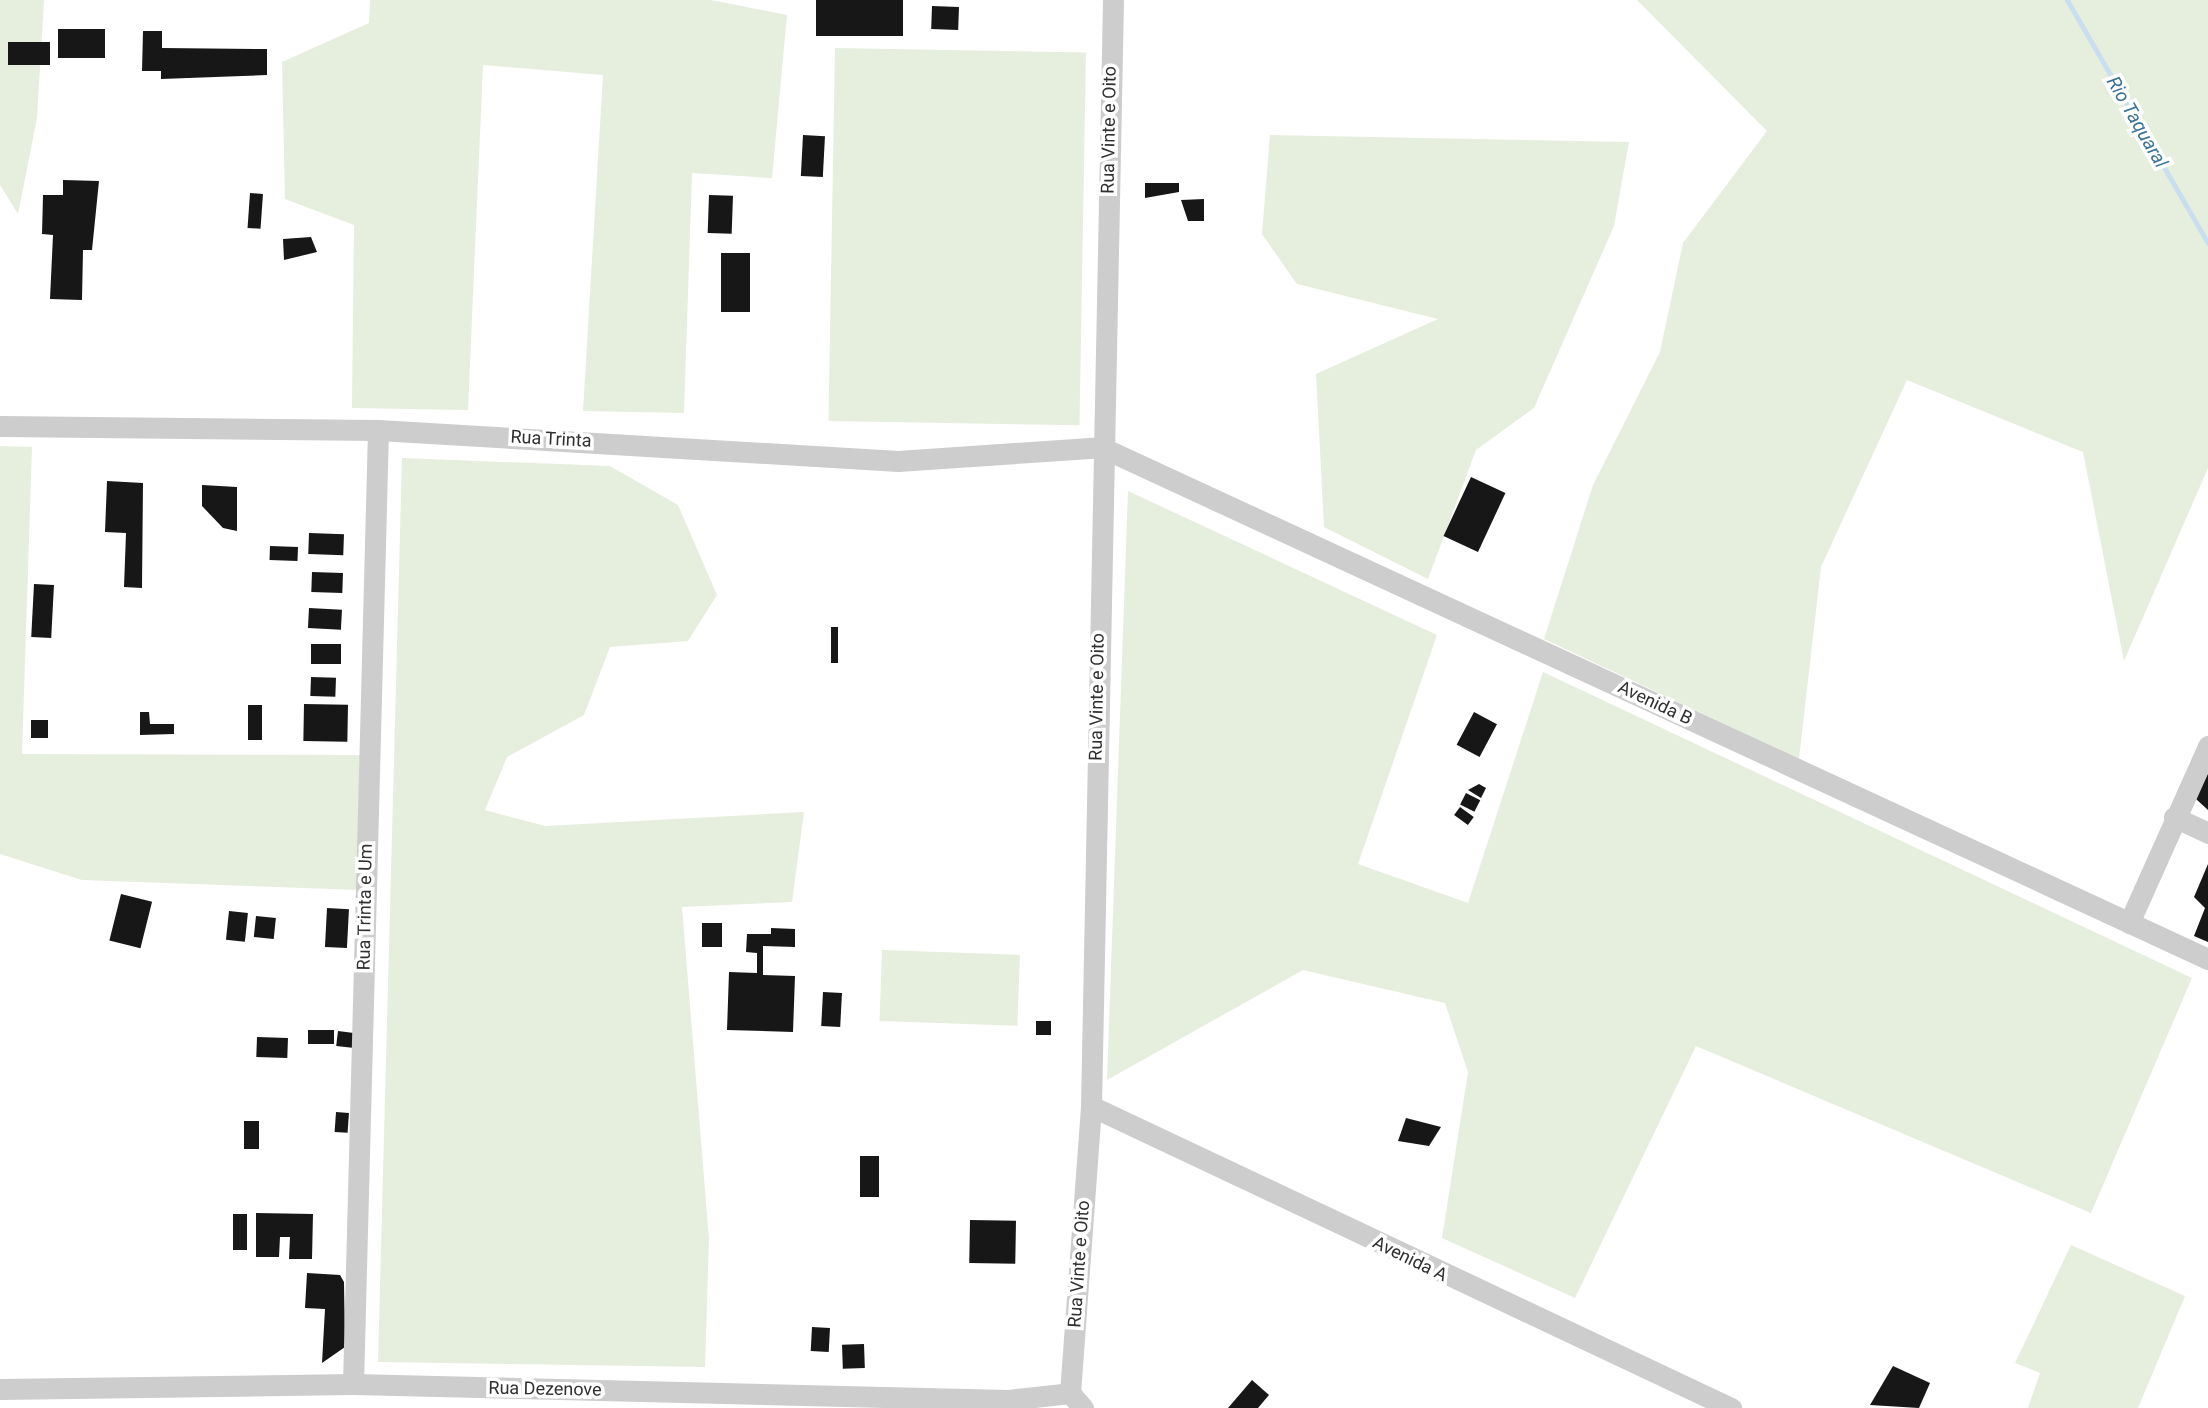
<!DOCTYPE html>
<html>
<head>
<meta charset="utf-8">
<style>
	body { margin:0 }
	#map { position:relative; width:2208px; height:1408px; overflow:hidden; background:#fff; font-family:Roboto,sans-serif }
	div>[style] { position:absolute }
	.green>* { inset:0; background:#e6eedd; transform-origin:0 0 }
	.stream>* { height:5px; margin:-2.5px; padding:0 2.5px; transform-origin:2.5px; border-radius:2.5px; background:#c9dfef }
	.building>* { inset:0; background:#171717; transform-origin:0 0 }
	.street>* { height:21px; margin:-10.5px; padding:0 10.5px; transform-origin:10.5px; border-radius:10.5px; background:#cdcdcd }
	span { translate:-50% -50%; white-space:nowrap; text-align:center; line-height:1.15; -webkit-text-stroke:7px #fff; paint-order:stroke }
	.street-label { font-size:18px; color:#303030 }
	.water-label { font-size:19px; color:#387099; font-style:italic }
</style>
</head>
<body>
<div id="map">
	<div class="green">
		<i style="clip-path:polygon(0 0,44px 0,37px 118px,18px 214px,0 185px)"></i>
		<i style="clip-path:polygon(370px 0,711px 0,787px 15px,772px 178px,692px 173px,684px 413px,583px 411px,603px 75px,483px 65px,468px 410px,352px 408px,354px 225px,285px 199px,282px 62px,369px 23px)"></i>
		<i style="clip-path:polygon(1637px 0,2208px 0,2208px 468px,2124px 661px,2083px 452px,1907px 380px,1821px 567px,1799px 759px,1544px 639px,1593px 485px,1660px 352px,1683px 243px,1767px 131px)"></i>
		<i style="left:835px;top:48px;width:251px;height:373px;rotate:1deg"></i>
		<i style="clip-path:polygon(1270px 135px,1629px 142px,1614px 226px,1534px 408px,1476px 450px,1428px 579px,1324px 527px,1316px 374px,1438px 319px,1297px 284px,1262px 234px)"></i>
		<i style="clip-path:polygon(0 446px,32px 447px,22px 754px,361px 755px,360px 890px,82px 880px,0 854px)"></i>
		<i style="clip-path:polygon(402px 458px,610px 466px,678px 505px,717px 595px,688px 641px,610px 647px,584px 715px,507px 757px,485px 810px,545px 826px,804px 812px,792px 902px,682px 907px,709px 1239px,705px 1367px,378px 1362px)"></i>
		<i style="clip-path:polygon(1128px 491px,1437px 635px,1358px 864px,1468px 903px,1543px 672px,2192px 978px,2091px 1213px,1696px 1046px,1575px 1298px,1442px 1238px,1468px 1072px,1445px 1003px,1303px 970px,1107px 1080px)"></i>
		<i style="left:882px;top:950px;width:138px;height:71px;rotate:2deg"></i>
		<i style="clip-path:polygon(2071px 1245px,2185px 1296px,2138px 1408px,2028px 1408px,2040px 1373px,2015px 1363px)"></i>
	</div>
	<div class="stream">
		<i style="left:2067px;top:0;width:281px;rotate:59.9deg"></i>
	</div>
	<div class="building">
		<i style="left:816px;top:0;width:87px;height:36px"></i>
		<i style="left:932px;top:6px;width:27px;height:23px;rotate:2deg"></i>
		<i style="left:58px;top:29px;width:47px;height:29px"></i>
		<i style="clip-path:polygon(143px 31px,162px 31px,162px 48px,267px 49px,267px 75px,161px 79px,161px 71px,142px 71px)"></i>
		<i style="left:8px;top:42px;width:42px;height:23px"></i>
		<i style="left:803px;top:135px;width:22px;height:41px;rotate:3deg"></i>
		<i style="clip-path:polygon(63px 180px,99px 181px,92px 250px,83px 250px,82px 300px,50px 299px,53px 235px,42px 234px,43px 195px,63px 195px)"></i>
		<i style="clip-path:polygon(1145px 183px,1179px 183px,1179px 192px,1145px 198px)"></i>
		<i style="left:250px;top:193px;width:13px;height:35px;rotate:4deg"></i>
		<i style="left:709px;top:195px;width:24px;height:38px;rotate:2deg"></i>
		<i style="clip-path:polygon(1204px 199px,1204px 221px,1188px 221px,1181px 200px)"></i>
		<i style="clip-path:polygon(311px 237px,317px 252px,284px 260px,283px 239px)"></i>
		<i style="left:721px;top:253px;width:29px;height:59px"></i>
		<i style="left:1471px;top:477px;width:38px;height:65px;rotate:25deg"></i>
		<i style="clip-path:polygon(107px 481px,143px 483px,142px 588px,124px 587px,126px 533px,105px 532px)"></i>
		<i style="clip-path:polygon(202px 485px,237px 487px,237px 531px,223px 528px,202px 506px)"></i>
		<i style="left:309px;top:533px;width:35px;height:21px;rotate:2deg"></i>
		<i style="left:270px;top:546px;width:28px;height:14px;rotate:2deg"></i>
		<i style="left:312px;top:572px;width:31px;height:20px;rotate:2deg"></i>
		<i style="left:34px;top:584px;width:20px;height:53px;rotate:3deg"></i>
		<i style="left:309px;top:608px;width:33px;height:20px;rotate:3deg"></i>
		<i style="left:831px;top:627px;width:7px;height:36px"></i>
		<i style="left:311px;top:644px;width:30px;height:20px"></i>
		<i style="left:311px;top:677px;width:25px;height:19px;rotate:2deg"></i>
		<i style="left:304px;top:704px;width:44px;height:37px;rotate:1deg"></i>
		<i style="left:248px;top:705px;width:14px;height:35px"></i>
		<i style="clip-path:polygon(140px 712px,149px 712px,150px 724px,174px 724px,174px 734px,140px 735px)"></i>
		<i style="left:1474px;top:712px;width:26px;height:37px;rotate:28deg"></i>
		<i style="left:31px;top:720px;width:17px;height:18px"></i>
		<i style="clip-path:polygon(2208px 773px,2208px 810px,2196px 799px)"></i>
		<i style="clip-path:polygon(1479px 784px,1486px 788px,1481px 798px,1468px 790px)"></i>
		<i style="left:1466px;top:793px;width:16px;height:13px;rotate:27deg"></i>
		<i style="left:1460px;top:807px;width:17px;height:10px;rotate:36deg"></i>
		<i style="clip-path:polygon(2208px 864px,2208px 942px,2194px 936px,2205px 908px,2194px 897px)"></i>
		<i style="left:121px;top:894px;width:32px;height:48px;rotate:14deg"></i>
		<i style="left:327px;top:908px;width:22px;height:39px;rotate:3deg"></i>
		<i style="left:229px;top:911px;width:19px;height:29px;rotate:6deg"></i>
		<i style="left:256px;top:916px;width:20px;height:21px;rotate:6deg"></i>
		<i style="left:702px;top:923px;width:20px;height:24px"></i>
		<i style="clip-path:polygon(771px 928px,795px 929px,795px 947px,763px 946px,763px 975px,795px 976px,793px 1032px,727px 1030px,729px 972px,757px 973px,757px 953px,746px 952px,747px 934px,771px 934px)"></i>
		<i style="left:823px;top:992px;width:19px;height:34px;rotate:3deg"></i>
		<i style="left:1036px;top:1021px;width:15px;height:14px"></i>
		<i style="left:334px;top:1030px;width:14px;height:26px;rotate:90deg"></i>
		<i style="left:338px;top:1031px;width:16px;height:15px;rotate:7deg"></i>
		<i style="left:257px;top:1037px;width:31px;height:20px;rotate:2deg"></i>
		<i style="left:336px;top:1112px;width:13px;height:20px;rotate:4deg"></i>
		<i style="clip-path:polygon(1406px 1118px,1441px 1127px,1429px 1146px,1398px 1141px)"></i>
		<i style="left:244px;top:1121px;width:15px;height:28px"></i>
		<i style="left:860px;top:1156px;width:19px;height:41px"></i>
		<i style="clip-path:polygon(256px 1213px,313px 1214px,312px 1259px,289px 1259px,290px 1237px,280px 1237px,279px 1257px,256px 1257px)"></i>
		<i style="left:233px;top:1214px;width:14px;height:36px"></i>
		<i style="left:970px;top:1220px;width:46px;height:43px;rotate:1deg"></i>
		<i style="clip-path:polygon(307px 1273px,340px 1275px,344px 1282px,345px 1347px,322px 1363px,325px 1309px,305px 1308px)"></i>
		<i style="left:812px;top:1327px;width:18px;height:24px;rotate:3deg"></i>
		<i style="left:864px;top:1344px;width:24px;height:22px;rotate:88deg"></i>
		<i style="clip-path:polygon(1893px 1366px,1930px 1383px,1919px 1408px,1870px 1405px)"></i>
		<i style="clip-path:polygon(1252px 1380px,1269px 1395px,1258px 1408px,1228px 1408px)"></i>
	</div>
	<div class="street">
		<i style="left:0;top:426px;width:378px;rotate:0.6deg"></i>
		<i style="left:378px;top:430px;width:521px;rotate:3.41deg"></i>
		<i style="left:898px;top:461px;width:203px;rotate:-3.9deg"></i>
		<i style="left:1101px;top:447px;width:1220px;rotate:24.82deg"></i>
		<i style="left:2174px;top:817px;width:38px;rotate:25deg"></i>
		<i style="left:2129px;top:923px;width:194px;rotate:-65.9deg"></i>
		<i style="left:1091px;top:1106px;width:708px;rotate:25.26deg"></i>
		<i style="left:353px;top:1384px;width:954px;rotate:-88.5deg"></i>
		<i style="left:0;top:1389px;width:353px;rotate:-0.8deg"></i>
		<i style="left:353px;top:1384px;width:655px;rotate:1.4deg"></i>
		<i style="left:1008px;top:1400px;width:62px;rotate:-6.4deg"></i>
		<i style="left:1070px;top:1393px;width:20px;rotate:49deg"></i>
		<i style="left:1070px;top:1393px;width:288px;rotate:-85.8deg"></i>
		<i style="left:1091px;top:1106px;width:1106px;rotate:-88.86deg"></i>
	</div>
	<div class="street-label">
		<span style="left:1109px;top:130px;rotate:-89deg">Rua Vinte e Oito</span>
		<span style="left:551px;top:439px;rotate:3deg">Rua Trinta</span>
		<span style="left:1097px;top:697px;rotate:-89deg">Rua Vinte e Oito</span>
		<span style="left:1655px;top:703px;rotate:25deg">Avenida B</span>
		<span style="left:365px;top:907px;rotate:-89deg">Rua Trinta e Um</span>
		<span style="left:1410px;top:1259px;rotate:26deg">Avenida A</span>
		<span style="left:1079px;top:1264px;rotate:-86deg">Rua Vinte e Oito</span>
		<span style="left:545px;top:1389px;rotate:1deg">Rua Dezenove</span>
	</div>
	<div class="water-label">
		<span style="left:2137px;top:122px;rotate:60deg">Rio Taquaral</span>
	</div>
</div>
</body>
</html>
